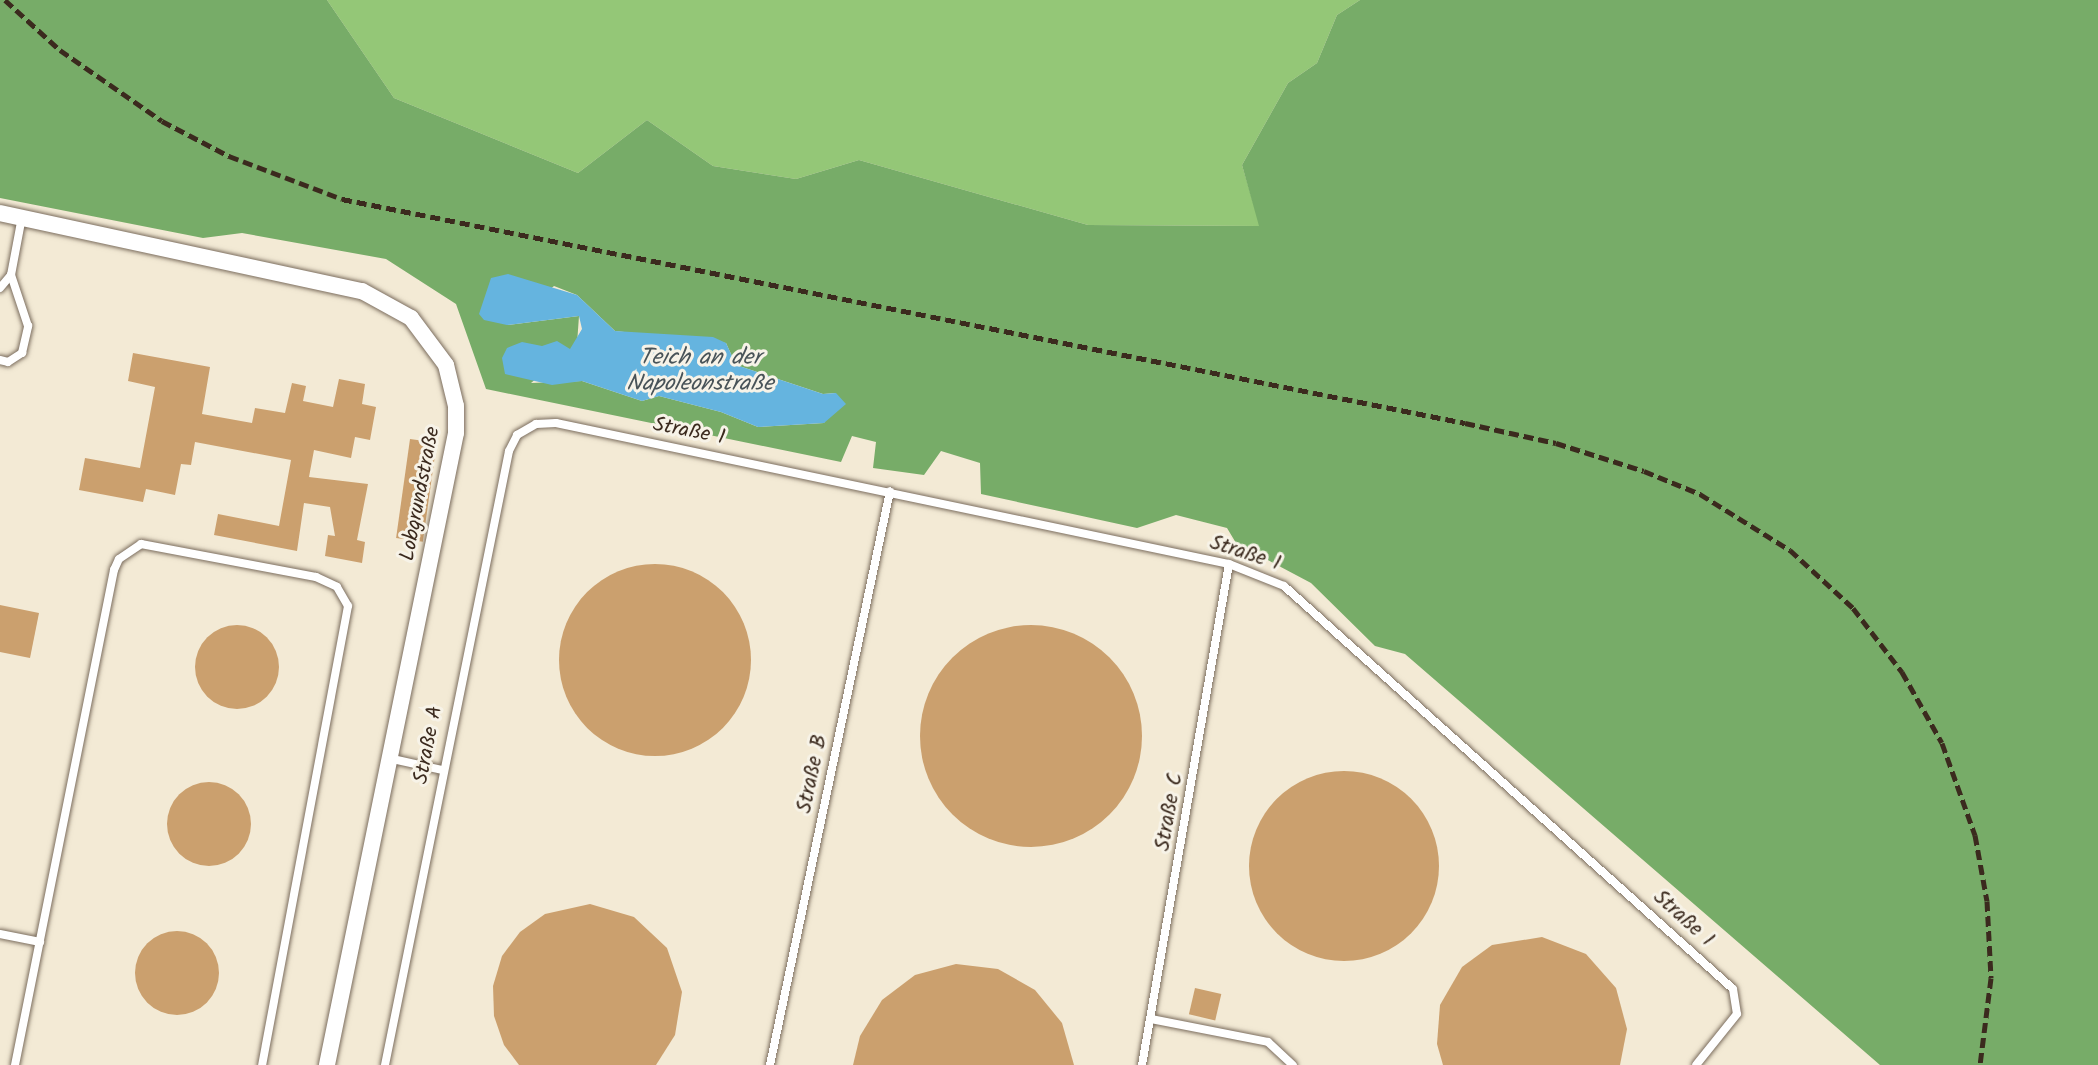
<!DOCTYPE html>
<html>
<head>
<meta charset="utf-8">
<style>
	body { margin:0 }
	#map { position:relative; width:2098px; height:1065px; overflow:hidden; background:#f3ead5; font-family:Kalam,sans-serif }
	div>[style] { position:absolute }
	.green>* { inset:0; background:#94c777 }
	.forest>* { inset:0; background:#77ac68 }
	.water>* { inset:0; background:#65b4df }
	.building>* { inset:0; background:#cba06e; transform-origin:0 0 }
	.round { border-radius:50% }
	.roads { filter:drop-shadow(0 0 2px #7b6d5e) drop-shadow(0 0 2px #7b6d5e) }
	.lane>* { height:8px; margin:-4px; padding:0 4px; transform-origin:4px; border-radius:4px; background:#fff }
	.street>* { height:16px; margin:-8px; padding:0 8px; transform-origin:8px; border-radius:8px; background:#fff }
	.rail>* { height:5px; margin-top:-2.5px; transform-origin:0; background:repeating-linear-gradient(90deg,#3b2a1e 0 10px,transparent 0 15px) }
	span { translate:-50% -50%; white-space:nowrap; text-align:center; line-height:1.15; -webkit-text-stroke:6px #f7f3e8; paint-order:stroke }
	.street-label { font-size:21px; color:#3b2a1e }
	.water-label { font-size:23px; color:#485358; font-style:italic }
</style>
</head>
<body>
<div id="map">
	<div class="green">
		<i style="clip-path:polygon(327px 0,1360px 0,1337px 15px,1317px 63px,1288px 83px,1242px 165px,1260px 226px,1088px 225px,859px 160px,796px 179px,713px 166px,647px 120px,578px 173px,394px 98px)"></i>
	</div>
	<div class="forest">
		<i style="clip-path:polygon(evenodd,0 0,327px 0,394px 98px,578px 173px,647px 120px,713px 166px,796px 179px,859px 160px,1088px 225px,1259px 226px,1242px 165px,1288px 83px,1317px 63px,1337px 15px,1360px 0,2098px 0,2098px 1065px,1880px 1065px,1405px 654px,1375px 646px,1311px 583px,1236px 543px,1227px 528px,1176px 515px,1137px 528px,981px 494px,980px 463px,941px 451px,924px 475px,873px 468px,876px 442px,852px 436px,841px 462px,486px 389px,456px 304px,386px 259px,242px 233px,203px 238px,0 198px,0 0,554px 286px,577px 295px,615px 331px,726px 343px,736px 365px,823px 394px,836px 393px,824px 423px,758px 427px,721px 412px,659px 396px,642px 401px,582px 381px,531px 383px,577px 344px,579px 316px,507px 325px,554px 286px)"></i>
	</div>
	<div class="water">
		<i style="clip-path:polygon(508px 274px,577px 295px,615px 331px,713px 337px,726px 343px,736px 365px,823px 394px,836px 393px,846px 404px,824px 423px,758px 427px,721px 412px,659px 396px,642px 401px,582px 381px,552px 385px,505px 374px,502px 358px,507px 348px,522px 342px,542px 346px,557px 341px,570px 349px,582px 329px,579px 316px,507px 325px,484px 320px,479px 314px,491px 278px)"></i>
	</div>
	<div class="building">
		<i style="clip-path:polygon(133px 353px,210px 367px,202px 414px,252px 423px,255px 408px,285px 413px,292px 383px,306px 386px,303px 401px,333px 407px,339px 379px,365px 384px,362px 404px,376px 407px,370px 440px,355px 437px,351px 458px,314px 450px,309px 477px,368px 484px,357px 540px,365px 542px,362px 563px,325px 556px,328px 535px,335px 536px,330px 507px,304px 503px,297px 551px,214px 535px,218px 514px,279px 526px,291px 460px,195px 442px,191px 465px,181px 464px,175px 495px,146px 489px,143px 502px,79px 490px,85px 458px,140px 468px,155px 387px,128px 381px)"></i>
		<i style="left:410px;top:439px;width:27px;height:100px;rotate:8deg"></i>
		<i class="round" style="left:559px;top:564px;width:192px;height:192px"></i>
		<i style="clip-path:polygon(0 605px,39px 613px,30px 658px,0 652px)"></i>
		<i class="round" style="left:920px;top:625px;width:222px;height:222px"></i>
		<i class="round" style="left:195px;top:625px;width:84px;height:84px"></i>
		<i class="round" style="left:1249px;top:771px;width:190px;height:190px"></i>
		<i class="round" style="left:167px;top:782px;width:84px;height:84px"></i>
		<i style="clip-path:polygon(590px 904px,634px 917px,667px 948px,682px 992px,675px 1035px,656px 1065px,519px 1065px,504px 1045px,494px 1016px,493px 986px,502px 956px,520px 932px,545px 914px)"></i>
		<i class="round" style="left:135px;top:931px;width:84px;height:84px"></i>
		<i style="clip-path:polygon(1542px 937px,1586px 954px,1616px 988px,1627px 1029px,1620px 1065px,1443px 1065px,1437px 1044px,1440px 1005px,1462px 967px,1492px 945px)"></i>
		<i style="clip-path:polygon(956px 964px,998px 969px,1035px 990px,1062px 1023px,1074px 1065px,853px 1065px,860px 1036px,882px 1000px,915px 975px)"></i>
		<i style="left:1195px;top:988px;width:27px;height:27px;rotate:13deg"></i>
	</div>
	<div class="roads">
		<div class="lane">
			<i style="left:0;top:288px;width:17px;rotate:-50deg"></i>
			<i style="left:0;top:360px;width:8px;rotate:14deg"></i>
			<i style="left:8px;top:362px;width:17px;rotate:-33deg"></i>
			<i style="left:22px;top:353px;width:28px;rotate:-77deg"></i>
			<i style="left:28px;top:326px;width:54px;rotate:-108.4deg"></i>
			<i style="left:11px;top:275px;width:59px;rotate:-79.3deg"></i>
			<i style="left:388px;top:758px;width:55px;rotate:12.5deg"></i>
			<i style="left:0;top:934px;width:41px;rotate:11.3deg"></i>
			<i style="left:1151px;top:1019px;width:119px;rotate:11.1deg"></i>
			<i style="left:1268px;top:1042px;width:34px;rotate:43deg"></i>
			<i style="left:15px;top:1065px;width:505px;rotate:-78.69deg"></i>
			<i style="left:114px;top:570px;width:12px;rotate:-66deg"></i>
			<i style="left:119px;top:559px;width:27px;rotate:-34deg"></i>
			<i style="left:141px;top:544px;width:178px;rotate:10.7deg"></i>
			<i style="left:316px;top:577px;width:23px;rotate:25deg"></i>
			<i style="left:337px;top:587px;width:22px;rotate:60deg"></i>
			<i style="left:348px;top:606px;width:467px;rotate:100.6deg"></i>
			<i style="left:385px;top:1065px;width:626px;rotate:-78.58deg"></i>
			<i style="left:509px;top:451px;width:18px;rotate:-63deg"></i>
			<i style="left:517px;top:435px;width:22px;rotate:-30deg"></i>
			<i style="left:536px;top:424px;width:20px;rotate:-3deg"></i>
			<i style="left:556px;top:423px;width:688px;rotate:11.83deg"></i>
			<i style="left:1229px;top:564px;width:59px;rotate:21.8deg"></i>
			<i style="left:1284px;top:586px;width:603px;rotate:41.91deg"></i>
			<i style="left:1733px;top:989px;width:25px;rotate:81deg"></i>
			<i style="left:1737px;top:1014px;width:65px;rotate:128.8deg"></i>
			<i style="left:770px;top:1065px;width:586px;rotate:-78.19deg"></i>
			<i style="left:1142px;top:1065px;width:508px;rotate:-80.15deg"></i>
		</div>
		<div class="street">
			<i style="left:0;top:213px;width:370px;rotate:12.2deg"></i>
			<i style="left:362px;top:291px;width:56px;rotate:28.9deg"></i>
			<i style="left:411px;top:318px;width:59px;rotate:53.3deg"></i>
			<i style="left:446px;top:365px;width:42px;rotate:76.3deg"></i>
			<i style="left:456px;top:406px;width:27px;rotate:90deg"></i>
			<i style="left:456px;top:433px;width:645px;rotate:101.54deg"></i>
		</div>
	</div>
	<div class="rail">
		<i style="left:5px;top:0;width:74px;rotate:42.3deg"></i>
		<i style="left:60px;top:50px;width:124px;rotate:34.8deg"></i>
		<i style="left:162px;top:121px;width:76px;rotate:27.6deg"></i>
		<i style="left:229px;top:156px;width:121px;rotate:20.8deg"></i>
		<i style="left:342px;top:199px;width:1145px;rotate:11.28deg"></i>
		<i style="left:1465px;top:423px;width:93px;rotate:12.4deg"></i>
		<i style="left:1556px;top:443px;width:92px;rotate:17.7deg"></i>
		<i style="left:1644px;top:471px;width:61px;rotate:22.3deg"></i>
		<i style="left:1700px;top:494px;width:106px;rotate:31.9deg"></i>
		<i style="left:1790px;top:550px;width:86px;rotate:42.6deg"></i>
		<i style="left:1853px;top:608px;width:81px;rotate:52.6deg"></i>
		<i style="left:1902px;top:672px;width:81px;rotate:60.6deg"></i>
		<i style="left:1942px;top:743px;width:98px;rotate:70.3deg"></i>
		<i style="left:1975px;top:835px;width:67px;rotate:79.7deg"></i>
		<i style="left:1987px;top:901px;width:77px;rotate:87deg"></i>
		<i style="left:1991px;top:978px;width:88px;rotate:97.2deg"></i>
	</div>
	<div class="street-label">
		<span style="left:689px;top:432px;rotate:11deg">Straße 1</span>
		<span style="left:421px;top:494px;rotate:-79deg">Lobgrundstraße</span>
		<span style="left:1245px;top:554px;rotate:18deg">Straße 1</span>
		<span style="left:429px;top:745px;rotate:-79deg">Straße A</span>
		<span style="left:813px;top:774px;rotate:-78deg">Straße B</span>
		<span style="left:1170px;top:812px;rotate:-80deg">Straße C</span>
		<span style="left:1683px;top:919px;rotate:42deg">Straße 1</span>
	</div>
	<div class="water-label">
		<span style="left:700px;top:371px">Teich an der<br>Napoleonstraße</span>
	</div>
</div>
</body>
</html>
